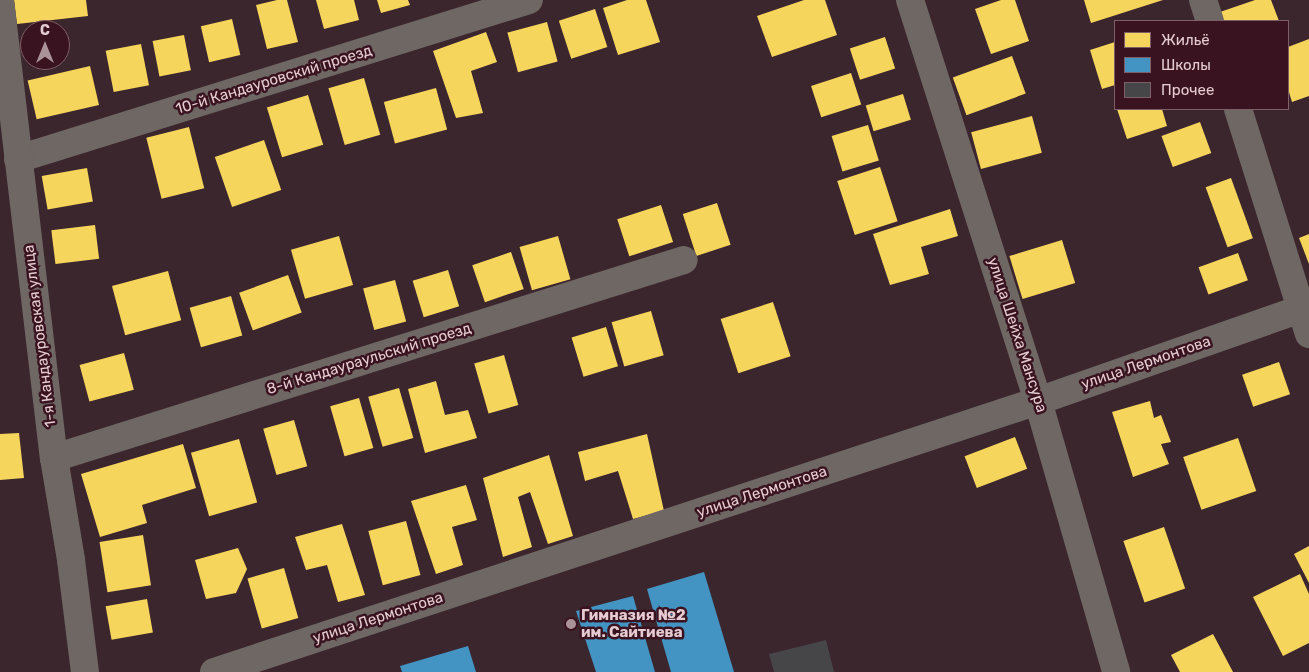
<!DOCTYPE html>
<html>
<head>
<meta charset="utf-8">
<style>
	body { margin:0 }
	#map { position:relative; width:1309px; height:672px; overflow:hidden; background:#3c262e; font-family:Rubik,sans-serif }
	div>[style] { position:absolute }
	.homes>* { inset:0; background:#f6d55c; transform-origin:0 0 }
	.schools>* { inset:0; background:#4393c3 }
	.building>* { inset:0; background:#464648 }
	.minor>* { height:28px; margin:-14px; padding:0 14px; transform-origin:14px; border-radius:14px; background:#6e6764 }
	.tertiary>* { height:28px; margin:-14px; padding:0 14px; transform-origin:14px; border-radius:14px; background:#6e6764 }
	.dots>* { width:14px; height:14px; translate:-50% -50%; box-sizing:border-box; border:2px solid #391420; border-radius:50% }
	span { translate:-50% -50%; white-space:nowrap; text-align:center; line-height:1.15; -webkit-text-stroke:5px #391420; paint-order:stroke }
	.street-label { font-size:15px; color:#e6ccd2 }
	.poi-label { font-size:15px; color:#e6ccd2; font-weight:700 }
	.left { translate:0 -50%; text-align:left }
	.legend { position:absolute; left:1114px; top:20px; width:175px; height:90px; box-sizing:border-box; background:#391420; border:1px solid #7e5e67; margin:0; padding:6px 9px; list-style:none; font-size:15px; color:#e6ccd2 }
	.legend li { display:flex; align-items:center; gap:10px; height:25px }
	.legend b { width:25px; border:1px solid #7e5e67 }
	.north { position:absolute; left:20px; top:20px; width:50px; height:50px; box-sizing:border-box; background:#391420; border:1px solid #7e5e67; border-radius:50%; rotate:0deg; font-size:14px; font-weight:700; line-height:20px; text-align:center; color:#e6ccd2 }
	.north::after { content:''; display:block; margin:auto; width:18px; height:22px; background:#aa9299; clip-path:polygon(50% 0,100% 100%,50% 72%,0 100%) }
</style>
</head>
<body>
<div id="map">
	<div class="homes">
		<i style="clip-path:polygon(14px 0,86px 0,88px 16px,17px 24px)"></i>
		<i style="clip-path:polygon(277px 0,287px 0,298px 42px,267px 49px,256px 5px)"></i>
		<i style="clip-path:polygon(316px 0,354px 0,359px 20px,324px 29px)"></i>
		<i style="clip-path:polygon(377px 0,408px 0,410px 5px,381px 13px)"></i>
		<i style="clip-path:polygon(627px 0,646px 0,660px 42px,618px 55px,603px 8px)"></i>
		<i style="clip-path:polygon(804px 0,825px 0,837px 35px,772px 57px,757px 16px)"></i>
		<i style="clip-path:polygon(1001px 0,1015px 0,1029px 41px,991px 54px,975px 9px)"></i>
		<i style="clip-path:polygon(1084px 0,1163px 0,1091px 23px)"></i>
		<i style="clip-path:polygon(1255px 0,1271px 0,1279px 21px,1224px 21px,1220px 12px)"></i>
		<i style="left:595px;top:9px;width:40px;height:38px;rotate:72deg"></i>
		<i style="left:232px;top:19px;width:37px;height:32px;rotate:77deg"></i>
		<i style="left:547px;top:22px;width:41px;height:41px;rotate:75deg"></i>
		<i style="clip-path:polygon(486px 32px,497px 62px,471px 71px,483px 113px,456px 118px,433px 51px)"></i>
		<i style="left:184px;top:35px;width:36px;height:32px;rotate:79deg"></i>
		<i style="left:885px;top:37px;width:33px;height:37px;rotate:72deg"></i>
		<i style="clip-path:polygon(1309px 39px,1309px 96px,1292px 102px,1288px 89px,1288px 47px)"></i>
		<i style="clip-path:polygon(1115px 42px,1115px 85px,1102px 89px,1090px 50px)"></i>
		<i style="left:141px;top:44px;width:42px;height:36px;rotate:79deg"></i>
		<i style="left:1012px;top:56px;width:40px;height:63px;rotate:70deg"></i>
		<i style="left:90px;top:66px;width:40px;height:64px;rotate:77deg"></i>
		<i style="left:851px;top:73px;width:33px;height:42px;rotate:72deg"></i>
		<i style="left:364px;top:78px;width:59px;height:37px;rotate:74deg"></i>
		<i style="left:436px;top:88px;width:43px;height:54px;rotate:75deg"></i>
		<i style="left:903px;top:94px;width:27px;height:39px;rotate:73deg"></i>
		<i style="left:308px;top:95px;width:52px;height:43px;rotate:73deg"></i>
		<i style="clip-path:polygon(1117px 109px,1162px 109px,1167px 126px,1127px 139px)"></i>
		<i style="left:1032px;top:116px;width:38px;height:63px;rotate:75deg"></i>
		<i style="left:1200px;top:122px;width:33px;height:41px;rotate:70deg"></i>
		<i style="left:868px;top:125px;width:37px;height:38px;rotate:73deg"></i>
		<i style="left:189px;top:127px;width:63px;height:44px;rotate:76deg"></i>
		<i style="left:264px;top:140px;width:53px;height:52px;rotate:71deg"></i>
		<i style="left:880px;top:167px;width:57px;height:45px;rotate:72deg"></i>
		<i style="left:87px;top:168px;width:34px;height:46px;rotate:80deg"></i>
		<i style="left:1231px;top:178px;width:64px;height:27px;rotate:70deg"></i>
		<i style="left:717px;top:203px;width:44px;height:36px;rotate:72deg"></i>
		<i style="left:661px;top:205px;width:39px;height:46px;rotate:72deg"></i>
		<i style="clip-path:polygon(950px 209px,958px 236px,921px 247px,929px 274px,890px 285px,873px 234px)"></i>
		<i style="left:95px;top:225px;width:34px;height:44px;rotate:83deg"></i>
		<i style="clip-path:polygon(1309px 234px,1309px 264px,1299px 238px)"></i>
		<i style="left:339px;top:236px;width:51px;height:50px;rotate:74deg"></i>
		<i style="left:558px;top:236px;width:45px;height:40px;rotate:74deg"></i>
		<i style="left:1062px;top:240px;width:45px;height:55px;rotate:73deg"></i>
		<i style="left:511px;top:252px;width:39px;height:41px;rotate:71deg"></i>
		<i style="left:1238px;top:253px;width:29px;height:42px;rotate:70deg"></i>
		<i style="left:448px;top:270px;width:38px;height:37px;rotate:73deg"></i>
		<i style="left:168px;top:271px;width:51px;height:58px;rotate:75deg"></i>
		<i style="left:288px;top:275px;width:40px;height:52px;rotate:70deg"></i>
		<i style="left:395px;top:280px;width:43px;height:33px;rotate:75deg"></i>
		<i style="left:231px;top:296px;width:41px;height:43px;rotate:74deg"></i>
		<i style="left:773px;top:302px;width:57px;height:55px;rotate:72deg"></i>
		<i style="left:651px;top:311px;width:46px;height:41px;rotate:74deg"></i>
		<i style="left:606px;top:327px;width:41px;height:36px;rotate:73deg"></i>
		<i style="left:124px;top:353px;width:38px;height:46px;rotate:75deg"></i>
		<i style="left:504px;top:355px;width:52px;height:31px;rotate:74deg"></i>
		<i style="left:1279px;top:362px;width:34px;height:39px;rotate:71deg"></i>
		<i style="clip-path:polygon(436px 381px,445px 415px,468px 410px,477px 438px,425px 453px,408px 389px)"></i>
		<i style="left:399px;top:388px;width:52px;height:32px;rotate:74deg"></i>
		<i style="left:359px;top:398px;width:52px;height:30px;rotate:74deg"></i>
		<i style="clip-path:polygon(1150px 401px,1154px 418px,1161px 415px,1171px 442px,1161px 444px,1169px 464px,1133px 477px,1112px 412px)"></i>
		<i style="left:294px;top:420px;width:48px;height:32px;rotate:74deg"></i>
		<i style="clip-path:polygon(19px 433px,24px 478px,0 480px,0 434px)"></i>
		<i style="clip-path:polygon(647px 434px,664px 511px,633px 519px,618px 471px,585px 481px,578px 452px)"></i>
		<i style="left:1015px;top:437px;width:34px;height:54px;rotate:69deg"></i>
		<i style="left:1238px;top:438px;width:56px;height:58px;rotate:71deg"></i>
		<i style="left:239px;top:439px;width:66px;height:50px;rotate:74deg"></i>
		<i style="clip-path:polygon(183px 444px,196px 488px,142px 505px,147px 523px,100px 537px,81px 474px)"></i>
		<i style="clip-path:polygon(549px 455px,573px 536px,548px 544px,530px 492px,518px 497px,532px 547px,503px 557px,483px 478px)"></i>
		<i style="clip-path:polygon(466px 485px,477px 520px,452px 527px,463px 565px,436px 574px,411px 501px)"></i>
		<i style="left:406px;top:521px;width:56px;height:39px;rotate:75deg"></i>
		<i style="clip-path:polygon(342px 524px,365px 595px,338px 602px,327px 565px,306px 570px,295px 537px)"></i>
		<i style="left:1164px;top:527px;width:65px;height:43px;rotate:71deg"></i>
		<i style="left:143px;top:535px;width:51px;height:44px;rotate:81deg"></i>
		<i style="clip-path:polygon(1309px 546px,1309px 583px,1294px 554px)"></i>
		<i style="clip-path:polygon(238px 548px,247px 569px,236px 593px,206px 599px,195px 560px)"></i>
		<i style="left:284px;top:568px;width:52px;height:38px;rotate:74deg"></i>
		<i style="clip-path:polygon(1300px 574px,1309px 594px,1309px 643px,1283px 656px,1253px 597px)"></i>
		<i style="left:147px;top:599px;width:34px;height:42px;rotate:80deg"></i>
		<i style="clip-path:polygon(1213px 634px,1233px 672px,1180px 672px,1171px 655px)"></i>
	</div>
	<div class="schools">
		<i style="clip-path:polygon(704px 572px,734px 672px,671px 672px,647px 589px)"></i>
		<i style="clip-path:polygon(633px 596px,655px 672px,596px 672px,576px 611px)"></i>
		<i style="clip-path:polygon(468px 646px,476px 672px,402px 672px,400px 666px)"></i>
	</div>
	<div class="building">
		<i style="clip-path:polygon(826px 640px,834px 672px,774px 672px,769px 654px)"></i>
	</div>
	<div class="minor">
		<i style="left:910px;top:0;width:421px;rotate:72.3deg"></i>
		<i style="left:1038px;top:401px;width:282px;rotate:73.9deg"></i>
		<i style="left:1203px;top:0;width:22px;rotate:72deg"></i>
		<i style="left:1238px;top:109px;width:236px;rotate:72.5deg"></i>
		<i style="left:18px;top:159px;width:535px;rotate:-17.28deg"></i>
		<i style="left:54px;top:458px;width:660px;rotate:-17.45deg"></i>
		<i style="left:214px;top:672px;width:867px;rotate:-18.21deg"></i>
		<i style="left:1038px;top:401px;width:287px;rotate:-19.3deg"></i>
	</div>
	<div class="tertiary">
		<i style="left:0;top:0;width:461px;rotate:83.3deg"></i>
		<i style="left:54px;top:458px;width:103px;rotate:80.5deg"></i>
		<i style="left:71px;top:560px;width:113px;rotate:82.9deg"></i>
	</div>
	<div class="dots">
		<i style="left:571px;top:624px;background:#aa9299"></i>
	</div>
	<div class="street-label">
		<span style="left:274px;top:80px;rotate:-17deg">10-й Кандауровский проезд</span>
		<span style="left:1017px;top:335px;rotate:72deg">улица Шейха Мансура</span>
		<span style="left:40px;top:336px;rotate:-97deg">1-я Кандауровская улица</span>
		<span style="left:369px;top:359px;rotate:-17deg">8-й Кандаураульский проезд</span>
		<span style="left:1146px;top:363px;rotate:-19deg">улица Лермонтова</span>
		<span style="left:762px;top:492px;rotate:-18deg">улица Лермонтова</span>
		<span style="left:378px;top:618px;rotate:-18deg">улица Лермонтова</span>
	</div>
	<div class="poi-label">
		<span class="left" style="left:581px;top:624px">Гимназия №2<br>им. Сайтиева</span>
	</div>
	<ul class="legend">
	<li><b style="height:14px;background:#f6d55c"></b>Жильё</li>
	<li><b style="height:14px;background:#4393c3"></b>Школы</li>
	<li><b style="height:14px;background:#464648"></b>Прочее</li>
	</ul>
	<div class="north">С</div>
</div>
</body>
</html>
